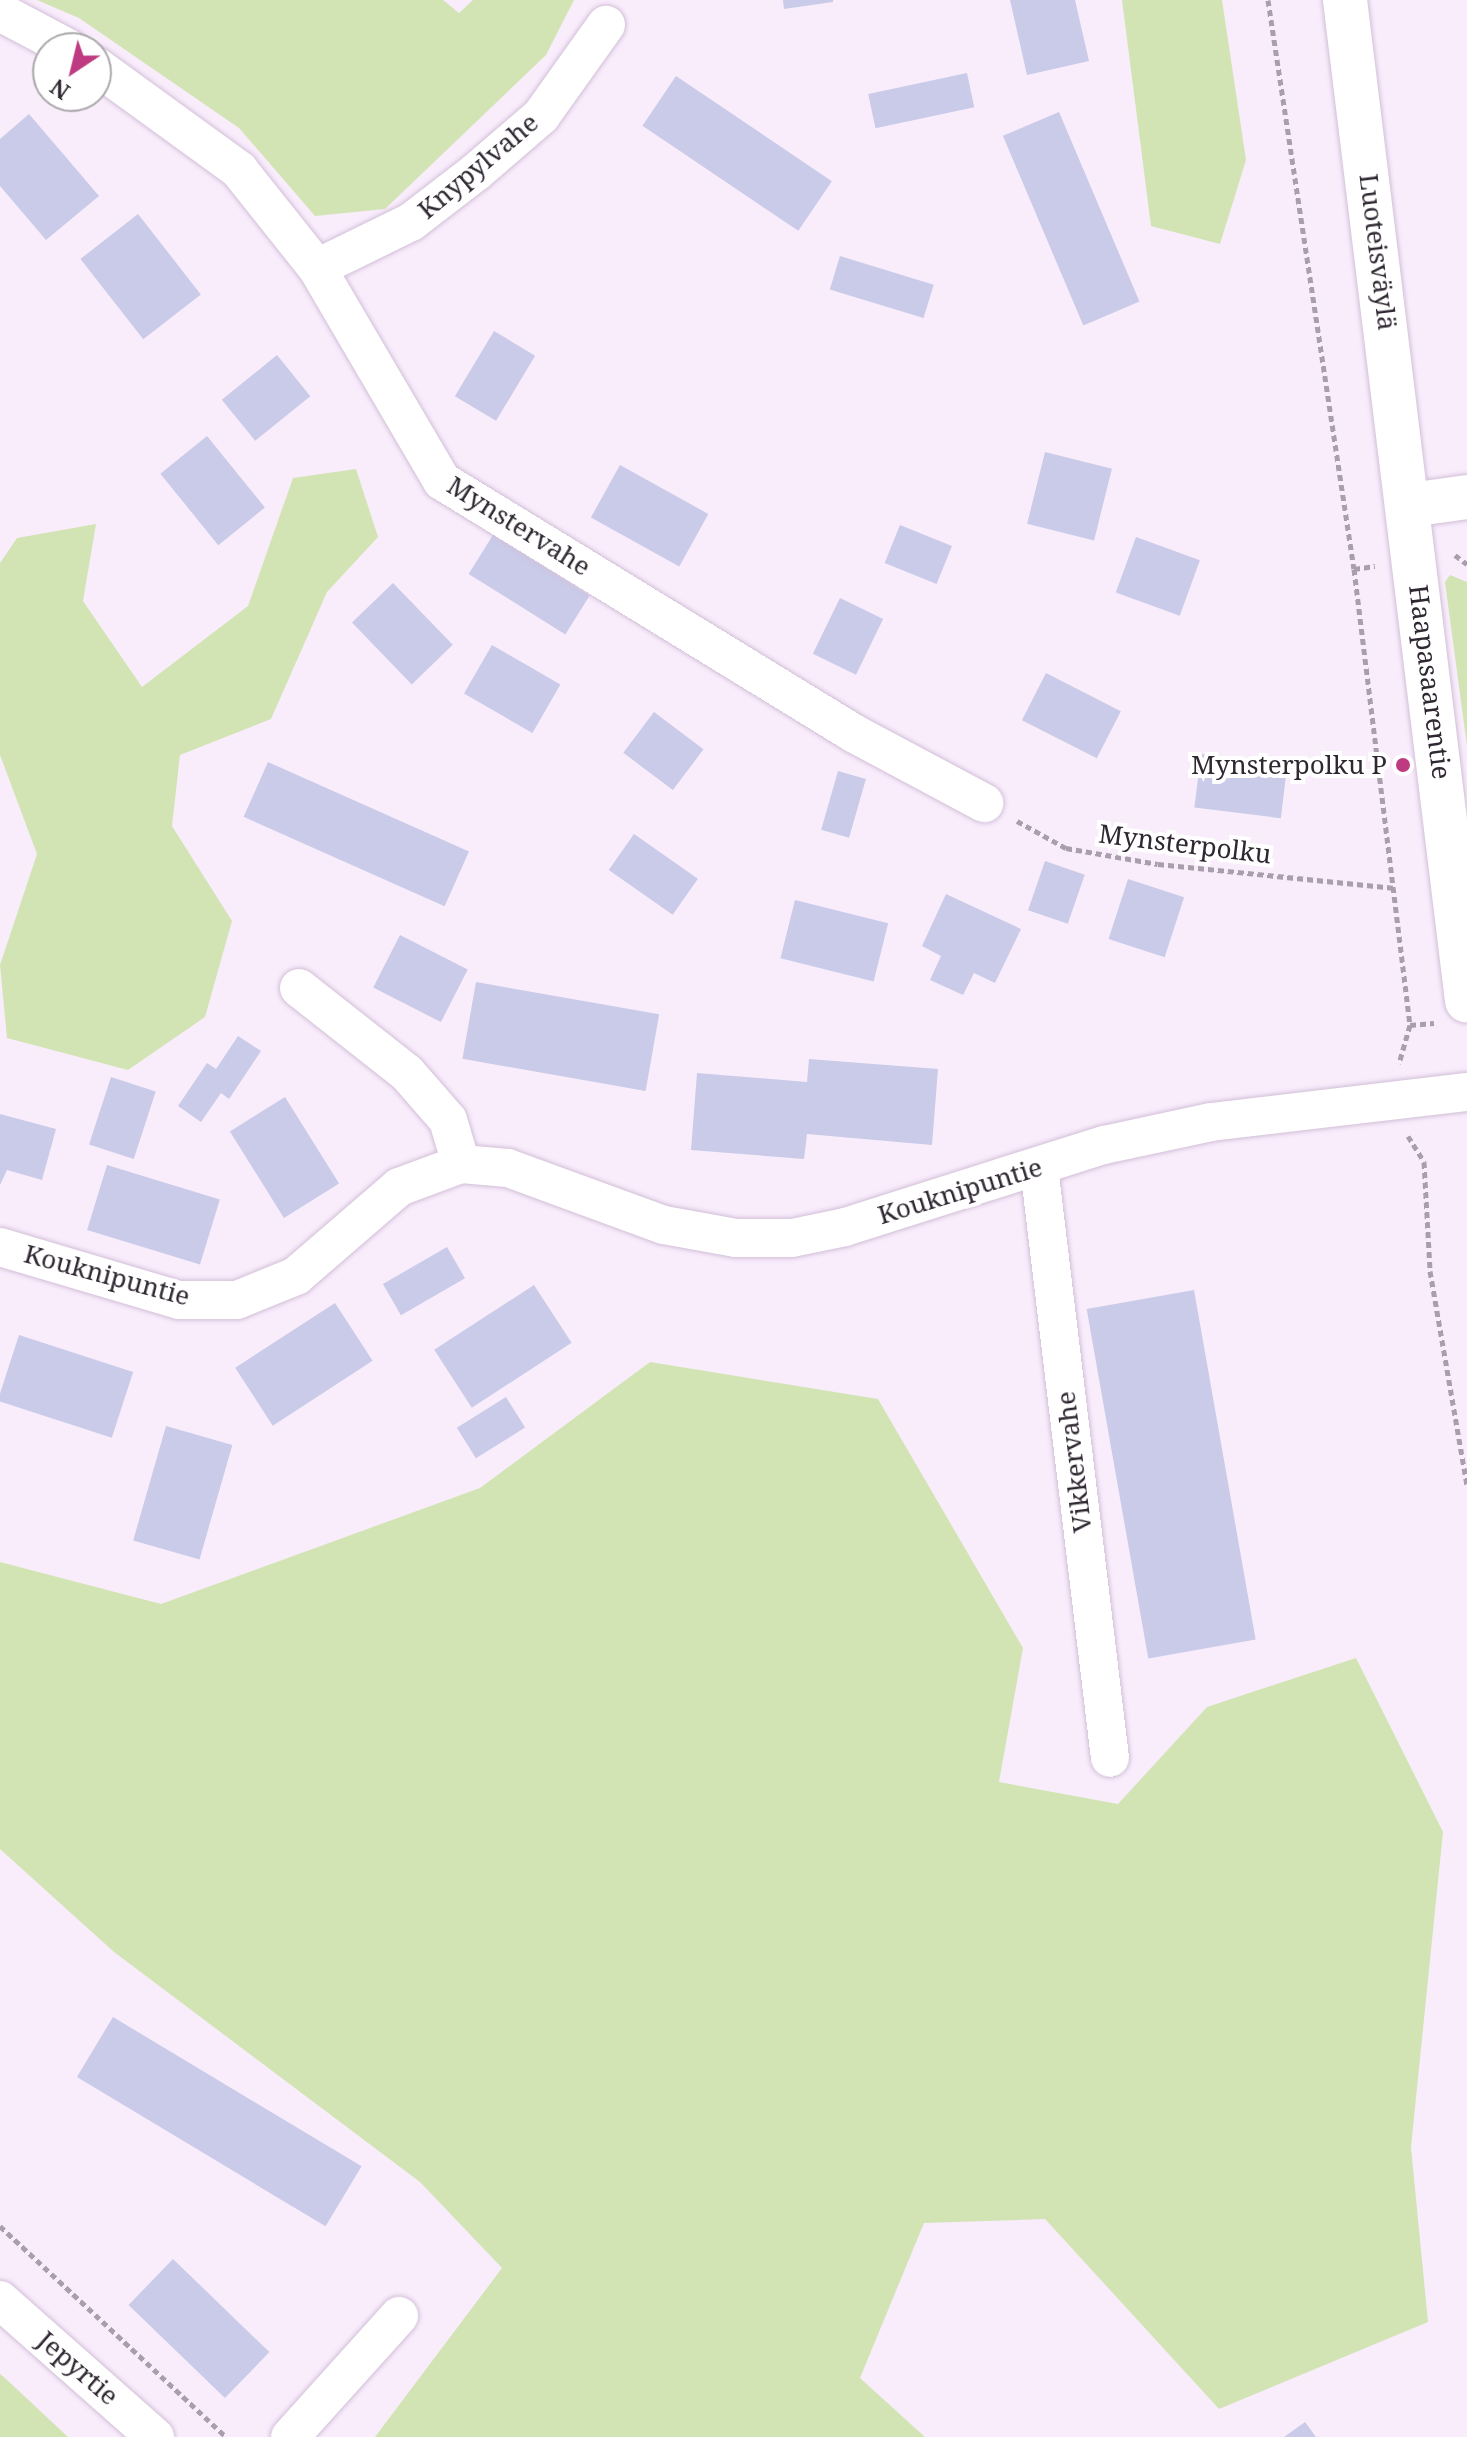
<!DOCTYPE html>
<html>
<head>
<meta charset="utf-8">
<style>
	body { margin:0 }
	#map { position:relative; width:1467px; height:2437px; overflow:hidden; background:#f9edfc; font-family:"Noto Serif",serif }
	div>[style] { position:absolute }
	.green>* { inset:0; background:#d2e4b4 }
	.building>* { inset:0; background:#c9cbe8; transform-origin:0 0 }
	.path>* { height:5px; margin-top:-2.5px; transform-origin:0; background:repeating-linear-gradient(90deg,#a99fac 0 6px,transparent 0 10px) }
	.roads { filter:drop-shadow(0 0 2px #d2bfd7) drop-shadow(0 0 2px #d2bfd7) }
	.street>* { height:38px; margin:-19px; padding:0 19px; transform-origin:19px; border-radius:19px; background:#fff }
	.secondary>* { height:44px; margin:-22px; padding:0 22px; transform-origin:22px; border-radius:22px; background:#fff }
	.dots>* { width:22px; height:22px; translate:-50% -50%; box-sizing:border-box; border:4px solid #fff; border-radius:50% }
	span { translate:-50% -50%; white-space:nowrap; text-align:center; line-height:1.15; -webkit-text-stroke:8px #fff; paint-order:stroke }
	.street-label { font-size:26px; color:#2f2731 }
	.poi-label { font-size:26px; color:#2f2731 }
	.right { translate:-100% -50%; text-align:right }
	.north { position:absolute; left:32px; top:32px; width:80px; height:80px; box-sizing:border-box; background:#fff; border:2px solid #aca9ad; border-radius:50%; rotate:215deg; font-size:22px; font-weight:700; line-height:32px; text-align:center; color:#2f2731 }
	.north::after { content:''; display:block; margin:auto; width:28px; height:36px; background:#be3b81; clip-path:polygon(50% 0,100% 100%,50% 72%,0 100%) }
</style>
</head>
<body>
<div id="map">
	<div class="green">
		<i style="clip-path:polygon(37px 0,443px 0,459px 13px,473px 0,574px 0,546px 55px,385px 209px,315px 216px,239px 128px,79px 18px)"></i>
		<i style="clip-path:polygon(1122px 0,1222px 0,1246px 160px,1220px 244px,1151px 226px)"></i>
		<i style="clip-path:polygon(356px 469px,378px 537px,327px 592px,271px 719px,180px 755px,172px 826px,232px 921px,205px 1017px,128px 1070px,7px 1038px,0 965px,37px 854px,0 755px,0 563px,17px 538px,96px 524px,83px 601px,142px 687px,248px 606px,293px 478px)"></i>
		<i style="clip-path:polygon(1450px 575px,1467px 582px,1467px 746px,1445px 582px)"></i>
		<i style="clip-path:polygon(650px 1362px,878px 1399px,1023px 1648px,999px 1782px,1118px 1804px,1207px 1707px,1356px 1658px,1443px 1832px,1411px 2147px,1428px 2322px,1219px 2409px,1045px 2219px,924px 2223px,860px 2378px,925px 2437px,375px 2437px,502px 2268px,420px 2182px,114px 1952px,0 1849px,0 1562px,161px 1604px,480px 1488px)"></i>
		<i style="clip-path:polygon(0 2374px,5px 2378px,68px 2437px,0 2437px)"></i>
	</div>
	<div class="building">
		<i style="clip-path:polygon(783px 0,833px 0,833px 2px,784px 9px)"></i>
		<i style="clip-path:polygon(1010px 0,1075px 0,1089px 61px,1027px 75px)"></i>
		<i style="left:967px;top:73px;width:35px;height:101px;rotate:78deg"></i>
		<i style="left:676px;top:76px;width:188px;height:60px;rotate:34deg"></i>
		<i style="left:1059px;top:112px;width:206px;height:61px;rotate:67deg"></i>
		<i style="clip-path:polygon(29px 114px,99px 196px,46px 240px,0 186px,0 139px)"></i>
		<i style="left:138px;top:214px;width:102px;height:73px;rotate:52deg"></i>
		<i style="left:840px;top:256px;width:98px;height:35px;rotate:17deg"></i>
		<i style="left:494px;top:331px;width:48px;height:76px;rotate:31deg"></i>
		<i style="left:277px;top:355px;width:53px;height:71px;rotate:51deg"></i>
		<i style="left:207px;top:436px;width:92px;height:60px;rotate:51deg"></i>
		<i style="left:1045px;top:452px;width:69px;height:74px;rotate:14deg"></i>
		<i style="left:620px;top:465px;width:101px;height:60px;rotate:29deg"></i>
		<i style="left:900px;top:525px;width:56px;height:41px;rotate:22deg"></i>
		<i style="left:493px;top:535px;width:114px;height:46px;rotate:32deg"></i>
		<i style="left:1136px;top:537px;width:68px;height:59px;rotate:20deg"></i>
		<i style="left:393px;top:583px;width:86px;height:57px;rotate:46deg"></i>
		<i style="left:840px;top:598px;width:48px;height:62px;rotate:26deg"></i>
		<i style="left:492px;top:645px;width:79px;height:56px;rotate:30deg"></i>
		<i style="left:1046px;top:673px;width:84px;height:53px;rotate:27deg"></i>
		<i style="left:654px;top:712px;width:62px;height:51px;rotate:37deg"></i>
		<i style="left:1201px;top:754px;width:87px;height:54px;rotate:7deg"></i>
		<i style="left:268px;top:762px;width:220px;height:60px;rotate:24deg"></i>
		<i style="left:838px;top:771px;width:29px;height:61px;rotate:16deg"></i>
		<i style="left:634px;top:834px;width:78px;height:44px;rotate:35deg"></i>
		<i style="left:1045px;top:861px;width:42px;height:52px;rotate:19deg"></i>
		<i style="left:1128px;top:879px;width:59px;height:63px;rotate:18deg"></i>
		<i style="clip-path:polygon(946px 894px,1021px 929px,995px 983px,974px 973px,963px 995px,930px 980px,941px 956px,922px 946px)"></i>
		<i style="left:795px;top:900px;width:96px;height:60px;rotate:14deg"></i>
		<i style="left:400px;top:935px;width:76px;height:59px;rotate:27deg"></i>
		<i style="left:476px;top:982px;width:186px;height:78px;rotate:10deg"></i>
		<i style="clip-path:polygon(238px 1036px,261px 1051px,229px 1099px,221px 1093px,201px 1122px,178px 1106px,207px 1063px,216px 1069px)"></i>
		<i style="clip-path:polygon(809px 1059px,938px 1069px,932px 1145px,807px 1134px,804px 1159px,691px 1150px,697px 1073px,807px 1082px)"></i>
		<i style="left:111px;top:1077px;width:47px;height:71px;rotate:18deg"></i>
		<i style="left:285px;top:1097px;width:102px;height:65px;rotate:58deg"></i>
		<i style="clip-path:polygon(0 1114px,56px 1129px,42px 1180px,7px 1170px,0 1185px)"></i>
		<i style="left:107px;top:1165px;width:118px;height:68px;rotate:17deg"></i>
		<i style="left:447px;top:1247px;width:36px;height:74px;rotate:60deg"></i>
		<i style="left:534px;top:1285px;width:69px;height:119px;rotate:57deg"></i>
		<i style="left:1194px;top:1290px;width:355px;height:109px;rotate:80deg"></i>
		<i style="left:335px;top:1303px;width:69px;height:119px;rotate:57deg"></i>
		<i style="left:19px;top:1335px;width:120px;height:69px;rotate:18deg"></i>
		<i style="left:506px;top:1397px;width:36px;height:58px;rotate:58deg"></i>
		<i style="left:166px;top:1426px;width:69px;height:119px;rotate:16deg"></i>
		<i style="left:113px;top:2017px;width:290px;height:70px;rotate:31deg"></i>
		<i style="left:173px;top:2259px;width:134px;height:64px;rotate:44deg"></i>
		<i style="clip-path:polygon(1305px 2422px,1316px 2437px,1284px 2437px)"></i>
	</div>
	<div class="path">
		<i style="left:1268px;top:0;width:575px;rotate:81.41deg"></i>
		<i style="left:1354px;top:569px;width:459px;rotate:83deg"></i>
		<i style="left:1410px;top:1025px;width:40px;rotate:106deg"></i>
		<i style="left:1455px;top:555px;width:15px;rotate:37deg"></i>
		<i style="left:1354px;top:569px;width:21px;rotate:-8deg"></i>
		<i style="left:1017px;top:821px;width:56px;rotate:28.9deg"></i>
		<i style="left:1066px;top:848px;width:93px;rotate:9.9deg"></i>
		<i style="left:1158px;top:864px;width:236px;rotate:5.8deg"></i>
		<i style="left:1410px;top:1025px;width:24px;rotate:-5deg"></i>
		<i style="left:1408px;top:1136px;width:31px;rotate:58deg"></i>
		<i style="left:1424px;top:1162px;width:109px;rotate:86.8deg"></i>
		<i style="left:1430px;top:1271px;width:217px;rotate:80.2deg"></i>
		<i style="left:0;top:2226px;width:309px;rotate:43deg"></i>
	</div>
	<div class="roads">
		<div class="street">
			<i style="left:0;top:12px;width:77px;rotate:27.9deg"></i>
			<i style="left:96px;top:66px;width:177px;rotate:36deg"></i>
			<i style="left:239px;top:170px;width:125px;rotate:51.5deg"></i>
			<i style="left:317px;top:268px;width:247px;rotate:59.6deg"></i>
			<i style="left:442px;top:481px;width:482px;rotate:31.5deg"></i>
			<i style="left:853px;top:733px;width:149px;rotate:28.1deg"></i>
			<i style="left:317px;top:268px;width:105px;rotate:-26.1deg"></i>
			<i style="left:411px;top:222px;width:82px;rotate:-37.6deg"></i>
			<i style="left:476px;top:172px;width:86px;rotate:-40.7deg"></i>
			<i style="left:541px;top:116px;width:112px;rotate:-54.5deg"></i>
			<i style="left:299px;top:988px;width:137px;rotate:38.2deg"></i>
			<i style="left:407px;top:1073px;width:62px;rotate:48.9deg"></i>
			<i style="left:448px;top:1120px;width:46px;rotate:73.5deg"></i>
			<i style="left:461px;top:1164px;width:47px;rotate:4.9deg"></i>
			<i style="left:508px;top:1168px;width:166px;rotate:20.1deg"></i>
			<i style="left:664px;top:1225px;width:73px;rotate:10.2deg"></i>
			<i style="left:736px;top:1238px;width:56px"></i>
			<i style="left:792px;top:1238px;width:54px;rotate:-11.7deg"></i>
			<i style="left:845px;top:1227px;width:272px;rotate:-17.6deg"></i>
			<i style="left:1104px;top:1145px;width:109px;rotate:-12.1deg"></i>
			<i style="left:1211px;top:1122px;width:258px;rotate:-6.7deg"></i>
			<i style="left:1039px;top:1167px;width:595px;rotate:83.15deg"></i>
			<i style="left:0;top:1247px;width:187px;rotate:16.5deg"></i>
			<i style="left:179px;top:1300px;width:58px"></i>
			<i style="left:237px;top:1300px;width:64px;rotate:-22.1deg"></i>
			<i style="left:296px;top:1276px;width:136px;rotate:-40.8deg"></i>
			<i style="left:399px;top:1187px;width:66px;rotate:-20.4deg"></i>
			<i style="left:0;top:2300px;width:207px;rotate:41.5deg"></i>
			<i style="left:290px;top:2437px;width:163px;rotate:-48deg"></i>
		</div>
		<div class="secondary">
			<i style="left:1345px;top:0;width:1008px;rotate:83.05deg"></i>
			<i style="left:1410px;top:505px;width:58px;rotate:-8deg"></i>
		</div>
	</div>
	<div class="dots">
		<i style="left:1403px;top:765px;background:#be3b81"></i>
	</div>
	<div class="street-label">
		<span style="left:478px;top:166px;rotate:-40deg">Knypylvahe</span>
		<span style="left:1378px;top:252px;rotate:83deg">Luoteisväylä</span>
		<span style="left:519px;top:526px;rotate:32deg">Mynstervahe</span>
		<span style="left:1430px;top:682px;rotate:83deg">Haapasaarentie</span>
		<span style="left:1185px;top:844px;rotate:7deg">Mynsterpolku</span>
		<span style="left:960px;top:1191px;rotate:-17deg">Kouknipuntie</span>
		<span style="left:107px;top:1275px;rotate:15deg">Kouknipuntie</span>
		<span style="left:1074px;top:1462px;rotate:-97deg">Vikkervahe</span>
		<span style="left:78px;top:2368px;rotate:41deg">Jepyrtie</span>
	</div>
	<div class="poi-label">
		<span class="right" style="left:1387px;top:765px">Mynsterpolku P</span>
	</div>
	<div class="north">N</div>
</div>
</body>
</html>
